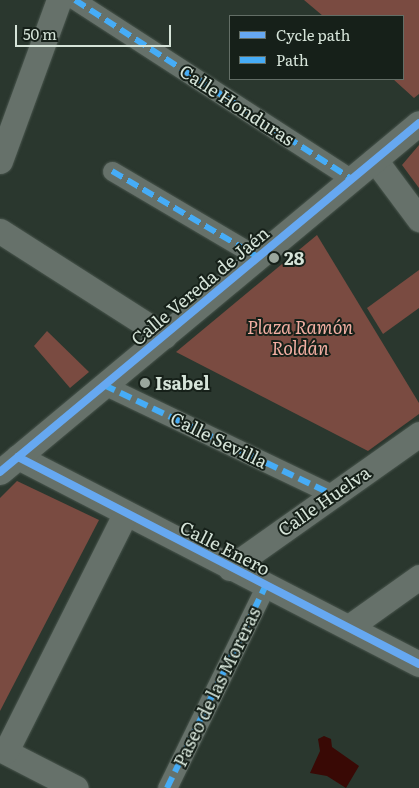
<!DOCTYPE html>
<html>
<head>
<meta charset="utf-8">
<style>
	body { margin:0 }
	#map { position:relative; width:419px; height:788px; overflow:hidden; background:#2a372e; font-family:Literata,serif }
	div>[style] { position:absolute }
	.green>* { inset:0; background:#7a4b41 }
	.water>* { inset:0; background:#390905 }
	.roads { filter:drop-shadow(0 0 1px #49554d) drop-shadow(0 0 1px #49554d) }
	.pedestrian>* { height:19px; margin:-9.5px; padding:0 9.5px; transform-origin:9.5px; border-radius:9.5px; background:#66716a }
	.minor>* { height:25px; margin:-12.5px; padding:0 12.5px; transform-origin:12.5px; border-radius:12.5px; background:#66716a }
	.quiet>* { height:6px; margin-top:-3px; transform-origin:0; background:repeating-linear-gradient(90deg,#46acf6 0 12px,transparent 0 18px) }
	.cycleway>* { height:8px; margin:-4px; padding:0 4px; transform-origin:4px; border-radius:4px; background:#66a8f1 }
	.dots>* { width:14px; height:14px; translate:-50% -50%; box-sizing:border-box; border:2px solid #162019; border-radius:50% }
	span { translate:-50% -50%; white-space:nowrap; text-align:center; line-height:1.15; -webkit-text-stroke:4px #162019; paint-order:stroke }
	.street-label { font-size:18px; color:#d6e4d9 }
	.poi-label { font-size:18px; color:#d6e4d9; font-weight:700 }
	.left { translate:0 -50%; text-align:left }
	.park-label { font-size:18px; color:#f1aea2; font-style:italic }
	.legend { position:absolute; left:229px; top:15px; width:175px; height:65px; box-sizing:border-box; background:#162019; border:1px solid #636e66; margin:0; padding:6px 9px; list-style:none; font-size:15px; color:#d6e4d9 }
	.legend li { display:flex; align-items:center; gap:10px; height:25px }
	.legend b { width:25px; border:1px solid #636e66 }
	.scale { position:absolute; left:15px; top:25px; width:156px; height:22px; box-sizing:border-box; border:2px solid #d6e4d9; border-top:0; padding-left:6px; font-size:15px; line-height:18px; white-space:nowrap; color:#d6e4d9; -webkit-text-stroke:4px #162019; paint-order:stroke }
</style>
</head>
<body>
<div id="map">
	<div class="green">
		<i style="clip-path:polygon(304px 0,419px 0,419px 94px,414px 98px,393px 79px,403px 79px,403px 16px,323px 16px)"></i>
		<i style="clip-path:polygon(419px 145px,419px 188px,402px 165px)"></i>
		<i style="clip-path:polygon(317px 235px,419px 403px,419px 414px,368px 451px,176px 352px)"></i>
		<i style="clip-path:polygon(419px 270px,419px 308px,383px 334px,367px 308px)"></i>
		<i style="clip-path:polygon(47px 331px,89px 372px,70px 388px,34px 346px)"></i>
		<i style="clip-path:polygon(17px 481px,99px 520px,0 711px,0 498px)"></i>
	</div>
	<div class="water">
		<i style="clip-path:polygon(324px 736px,331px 739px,332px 747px,359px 766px,346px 788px,327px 776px,310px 773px,320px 751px,318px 739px)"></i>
	</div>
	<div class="roads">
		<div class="pedestrian">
			<i style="left:75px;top:0;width:328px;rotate:32.9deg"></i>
			<i style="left:112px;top:171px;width:169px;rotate:30.5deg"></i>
			<i style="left:104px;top:385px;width:255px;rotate:25.6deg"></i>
			<i style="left:167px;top:788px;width:226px;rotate:-64deg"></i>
		</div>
		<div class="minor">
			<i style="left:375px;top:160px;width:74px;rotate:53.3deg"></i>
			<i style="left:0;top:161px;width:171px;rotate:-69.9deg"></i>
			<i style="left:0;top:231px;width:195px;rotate:32.6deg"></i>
			<i style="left:18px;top:457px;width:451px;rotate:27.3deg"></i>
			<i style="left:0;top:472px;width:545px;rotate:-39.79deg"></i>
			<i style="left:230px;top:568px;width:232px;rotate:-35.3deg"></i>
			<i style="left:349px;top:627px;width:86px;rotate:-35.5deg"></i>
			<i style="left:0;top:749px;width:85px;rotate:27.2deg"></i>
			<i style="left:6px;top:751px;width:265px;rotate:-63.3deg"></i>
		</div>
	</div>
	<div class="quiet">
		<i style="left:75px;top:0;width:328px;rotate:32.9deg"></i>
		<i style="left:112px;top:171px;width:169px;rotate:30.5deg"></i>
		<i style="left:104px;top:385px;width:255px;rotate:25.6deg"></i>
		<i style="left:167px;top:788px;width:226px;rotate:-64deg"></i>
	</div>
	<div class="cycleway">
		<i style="left:18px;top:457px;width:451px;rotate:27.3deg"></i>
		<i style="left:0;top:472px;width:545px;rotate:-39.79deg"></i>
	</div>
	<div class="dots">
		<i style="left:274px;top:258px;background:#9aa79d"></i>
		<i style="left:145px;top:383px;background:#9aa79d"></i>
	</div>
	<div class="street-label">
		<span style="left:237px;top:105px;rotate:33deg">Calle Honduras</span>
		<span style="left:200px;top:286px;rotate:-40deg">Calle Vereda de Jaén</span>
		<span style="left:219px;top:440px;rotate:26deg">Calle Sevilla</span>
		<span style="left:324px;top:501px;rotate:-35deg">Calle Huelva</span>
		<span style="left:225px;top:548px;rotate:27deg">Calle Enero</span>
		<span style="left:217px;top:687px;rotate:-64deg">Paseo de las Moreras</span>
	</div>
	<div class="poi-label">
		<span class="left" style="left:284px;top:258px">28</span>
		<span class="left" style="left:155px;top:383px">Isabel</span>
	</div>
	<div class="park-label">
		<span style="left:300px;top:338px">Plaza Ramón<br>Roldán</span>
	</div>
	<ul class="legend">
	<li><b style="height:6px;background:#66a8f1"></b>Cycle path</li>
	<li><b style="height:6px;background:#46acf6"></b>Path</li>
	</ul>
	<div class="scale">50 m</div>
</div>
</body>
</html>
